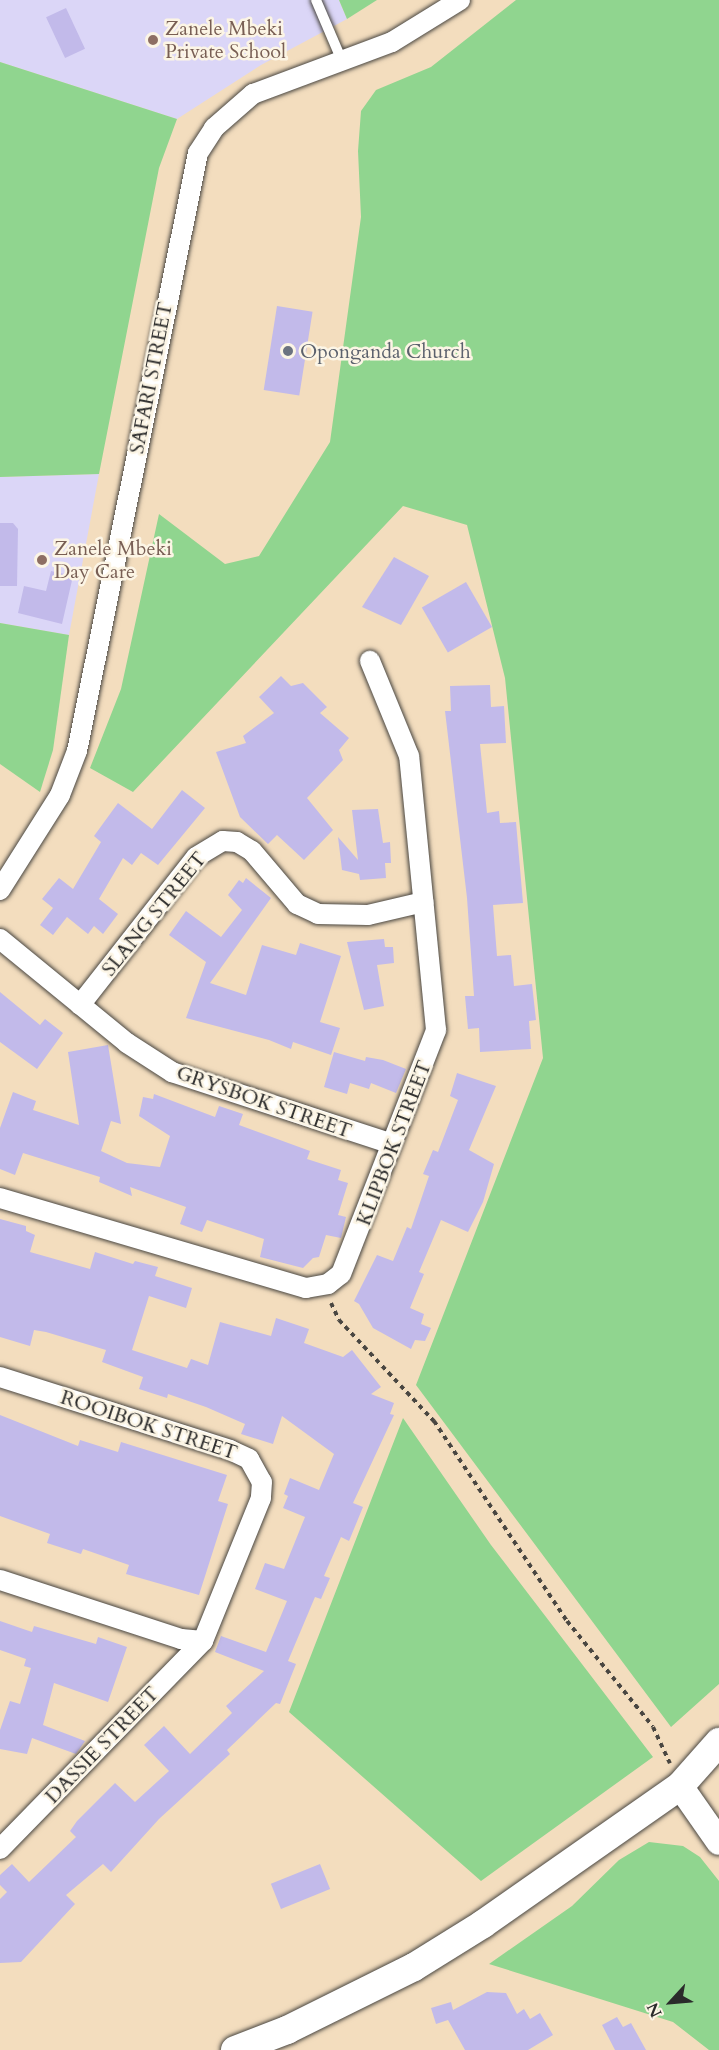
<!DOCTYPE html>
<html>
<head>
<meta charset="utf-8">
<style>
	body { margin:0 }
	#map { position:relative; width:719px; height:2050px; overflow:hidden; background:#f3ddbe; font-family:Cardo,serif }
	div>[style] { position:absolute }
	.built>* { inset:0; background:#dbd6f7 }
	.green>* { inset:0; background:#90d58f }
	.building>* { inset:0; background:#c2baea; transform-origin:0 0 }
	.path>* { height:4px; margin-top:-2px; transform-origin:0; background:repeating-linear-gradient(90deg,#494641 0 4.5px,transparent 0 9px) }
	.roads { filter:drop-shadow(0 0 2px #494641) drop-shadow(0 0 2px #494641) }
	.service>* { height:10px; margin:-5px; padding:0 5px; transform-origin:5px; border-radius:5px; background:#fff }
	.minor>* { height:20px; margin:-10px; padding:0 10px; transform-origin:10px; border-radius:10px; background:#fff }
	.tertiary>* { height:26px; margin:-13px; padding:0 13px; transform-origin:13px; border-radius:13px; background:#fff }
	.secondary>* { height:28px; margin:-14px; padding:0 14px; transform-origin:14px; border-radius:14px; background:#fff }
	.dots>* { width:16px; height:16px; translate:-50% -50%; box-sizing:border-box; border:3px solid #fcf5e5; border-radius:50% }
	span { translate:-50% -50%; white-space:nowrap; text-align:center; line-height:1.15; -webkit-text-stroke:5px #fcf5e5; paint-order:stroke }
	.education-label { font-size:20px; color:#785e54 }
	.left { translate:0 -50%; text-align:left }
	.worship-label { font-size:20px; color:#5b616d }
	.street-label { font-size:20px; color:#2b2b2b }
	.north { position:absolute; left:641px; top:1972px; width:60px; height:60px; -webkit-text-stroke:4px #fcf5e5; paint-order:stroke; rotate:244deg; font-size:16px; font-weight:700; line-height:24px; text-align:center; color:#2b2b2b }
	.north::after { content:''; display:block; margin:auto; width:21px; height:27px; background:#2b2b2b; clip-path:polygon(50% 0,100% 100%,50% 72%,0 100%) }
</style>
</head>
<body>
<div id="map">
	<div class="built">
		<i style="clip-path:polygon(0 0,339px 0,347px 19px,261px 65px,177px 119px,0 62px)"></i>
		<i style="clip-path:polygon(99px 474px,69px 635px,0 623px,0 477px)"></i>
	</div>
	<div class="green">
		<i style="clip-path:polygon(339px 0,377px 0,347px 19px)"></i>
		<i style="clip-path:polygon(516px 0,719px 0,719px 1684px,671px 1727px,416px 1385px,543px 1058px,505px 678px,467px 525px,403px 506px,133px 792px,90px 768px,121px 689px,159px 514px,225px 564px,259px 556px,330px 442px,361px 217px,358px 151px,361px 111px,376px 90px,431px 67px)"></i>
		<i style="clip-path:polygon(0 62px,177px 119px,159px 168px,99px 474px,0 477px)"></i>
		<i style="clip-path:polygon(0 623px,69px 635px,53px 750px,40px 792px,0 764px)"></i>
		<i style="clip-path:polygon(403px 1418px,491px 1545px,653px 1757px,481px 1881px,289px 1712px)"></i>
		<i style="clip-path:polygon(649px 1842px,683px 1846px,700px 1857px,719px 1881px,719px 2050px,709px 2050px,673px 2022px,489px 1964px,572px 1906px,619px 1860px)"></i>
	</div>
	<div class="building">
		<i style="left:66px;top:8px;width:45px;height:22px;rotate:65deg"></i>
		<i style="left:277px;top:306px;width:36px;height:85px;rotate:9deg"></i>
		<i style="clip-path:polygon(0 523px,13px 523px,18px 529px,17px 586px,0 586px)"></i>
		<i style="clip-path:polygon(394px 557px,429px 576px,401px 625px,362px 607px)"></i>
		<i style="clip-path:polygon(51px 571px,73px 576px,62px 624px,18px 613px,24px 586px,46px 591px)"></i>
		<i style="left:466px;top:582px;width:52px;height:51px;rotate:60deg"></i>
		<i style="clip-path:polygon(281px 676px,291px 686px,303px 683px,327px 707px,320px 713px,349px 738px,339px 750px,343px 760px,307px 798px,333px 830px,304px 860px,277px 835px,268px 844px,240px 817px,216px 752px,246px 743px,243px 736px,274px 713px,259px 697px)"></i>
		<i style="clip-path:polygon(490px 685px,491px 707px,504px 706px,506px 743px,480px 744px,487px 813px,499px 811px,500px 823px,516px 822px,523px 903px,493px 905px,497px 956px,511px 955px,514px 986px,532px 984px,536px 1020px,529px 1021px,531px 1049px,480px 1052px,479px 1028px,468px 1029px,465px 996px,474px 996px,467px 898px,445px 711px,451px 711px,450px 686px)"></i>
		<i style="clip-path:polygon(182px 790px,205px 808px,158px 865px,141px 853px,132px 865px,123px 858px,99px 899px,118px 914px,103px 934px,94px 926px,88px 934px,67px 917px,53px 935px,40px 925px,53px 908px,42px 899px,59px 878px,73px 889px,101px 842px,94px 836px,118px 803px,152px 829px)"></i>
		<i style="clip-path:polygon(378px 809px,383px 843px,390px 842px,391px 863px,385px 863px,386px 878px,360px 880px,359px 874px,342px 870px,338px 837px,358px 860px,352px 810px)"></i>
		<i style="clip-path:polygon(246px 878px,271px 898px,210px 983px,246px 995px,262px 945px,296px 955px,300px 943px,341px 956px,320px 1022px,340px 1028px,331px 1055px,293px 1042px,291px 1049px,269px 1040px,186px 1018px,206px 962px,169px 935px,186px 911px,221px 937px,242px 910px,228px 895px,239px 880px,243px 883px)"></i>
		<i style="clip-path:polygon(384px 939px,385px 947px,393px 947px,394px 963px,377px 965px,384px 1006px,364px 1010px,347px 942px)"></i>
		<i style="clip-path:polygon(0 992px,40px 1025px,45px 1019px,63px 1033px,37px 1069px,0 1042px)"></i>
		<i style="clip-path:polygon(108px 1045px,121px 1124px,111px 1121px,101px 1151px,127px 1163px,160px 1167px,170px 1136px,139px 1116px,143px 1097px,153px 1099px,154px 1094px,215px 1117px,219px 1106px,243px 1114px,239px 1125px,310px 1151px,307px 1159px,341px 1170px,338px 1180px,348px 1183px,338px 1215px,346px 1217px,341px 1238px,326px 1235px,319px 1257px,313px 1258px,303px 1268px,260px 1257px,264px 1239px,207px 1220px,202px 1232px,180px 1224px,186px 1207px,130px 1187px,132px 1196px,99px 1182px,100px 1177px,23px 1153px,15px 1175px,0 1169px,0 1128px,13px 1092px,36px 1101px,33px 1110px,79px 1125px,68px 1052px)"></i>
		<i style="clip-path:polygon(334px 1052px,365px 1061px,366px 1057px,383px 1060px,406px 1069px,396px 1093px,371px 1083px,369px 1089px,350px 1083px,347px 1094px,324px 1087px)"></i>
		<i style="clip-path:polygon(457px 1073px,496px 1086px,469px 1150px,494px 1164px,483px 1202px,468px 1232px,441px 1220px,419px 1272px,424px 1274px,410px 1308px,424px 1314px,421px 1324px,431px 1328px,425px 1341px,415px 1340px,411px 1349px,373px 1328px,359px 1304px,354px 1301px,377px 1255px,393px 1261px,407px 1227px,411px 1229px,429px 1176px,423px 1174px,433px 1150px,438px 1152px,458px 1100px,450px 1096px)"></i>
		<i style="clip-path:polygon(0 1219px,26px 1226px,26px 1231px,35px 1235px,30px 1252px,90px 1269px,95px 1252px,133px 1264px,135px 1261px,158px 1267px,155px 1276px,192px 1288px,186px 1308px,149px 1296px,132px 1350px,187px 1368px,191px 1359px,208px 1365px,220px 1322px,271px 1336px,276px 1318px,309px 1329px,304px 1343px,343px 1357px,352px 1350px,381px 1387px,371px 1394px,394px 1403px,390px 1414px,394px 1415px,353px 1503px,363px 1507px,349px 1541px,341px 1537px,324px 1576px,330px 1578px,321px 1599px,315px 1597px,288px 1661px,296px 1664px,280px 1704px,276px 1703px,227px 1750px,230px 1754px,159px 1819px,111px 1872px,103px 1864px,66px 1895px,75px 1904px,21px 1962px,0 1963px,0 1899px,7px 1892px,0 1885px,0 1875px,12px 1864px,29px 1882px,76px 1837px,70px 1831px,77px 1821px,115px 1783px,135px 1802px,169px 1771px,144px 1745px,164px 1726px,190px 1754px,232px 1713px,226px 1706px,264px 1671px,215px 1652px,221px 1636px,266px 1652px,287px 1601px,255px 1589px,265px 1563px,284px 1569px,305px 1517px,283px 1508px,288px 1496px,284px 1494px,290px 1478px,319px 1490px,334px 1454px,282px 1416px,273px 1444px,241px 1434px,245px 1424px,206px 1407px,168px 1394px,167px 1398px,139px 1389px,143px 1377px,102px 1362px,106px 1350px,46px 1332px,34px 1330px,30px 1346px,0 1337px)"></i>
		<i style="clip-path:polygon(0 1415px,78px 1446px,80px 1440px,118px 1452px,121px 1442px,227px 1475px,218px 1501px,228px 1504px,199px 1595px,126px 1574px,129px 1565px,83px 1549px,81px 1554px,47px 1543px,50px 1534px,0 1516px)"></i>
		<i style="clip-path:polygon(0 1621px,32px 1632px,34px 1626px,96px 1644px,98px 1637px,127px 1647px,108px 1702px,54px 1683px,43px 1725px,85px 1741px,76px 1754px,32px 1738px,27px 1754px,0 1749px,0 1730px,10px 1701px,20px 1704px,31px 1668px,24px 1666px,26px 1659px,0 1650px)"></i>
		<i style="left:320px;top:1864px;width:27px;height:53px;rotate:68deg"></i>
		<i style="clip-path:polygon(487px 1992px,506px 1993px,517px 2014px,524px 2009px,530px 2019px,540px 2013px,553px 2035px,528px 2050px,465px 2050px,448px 2020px,436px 2024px,431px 2008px,451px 2002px,453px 2010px)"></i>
		<i style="clip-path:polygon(617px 2017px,623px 2027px,631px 2023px,646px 2050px,615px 2050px,602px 2025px)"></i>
	</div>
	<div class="path">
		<i style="left:331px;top:1303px;width:19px;rotate:65deg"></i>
		<i style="left:339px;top:1320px;width:139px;rotate:46.8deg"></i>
		<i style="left:434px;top:1421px;width:240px;rotate:56.4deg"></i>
		<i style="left:567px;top:1621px;width:136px;rotate:50.9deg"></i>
		<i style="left:653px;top:1727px;width:40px;rotate:65deg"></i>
	</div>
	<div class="roads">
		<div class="service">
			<i style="left:316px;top:0;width:66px;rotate:66.9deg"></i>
		</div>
		<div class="minor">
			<i style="left:0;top:890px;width:112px;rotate:-57.7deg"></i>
			<i style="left:60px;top:795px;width:47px;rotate:-68.9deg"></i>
			<i style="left:77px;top:751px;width:610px;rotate:-78.56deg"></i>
			<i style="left:198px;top:153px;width:30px;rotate:-57deg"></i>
			<i style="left:214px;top:128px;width:52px;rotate:-41.1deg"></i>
			<i style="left:253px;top:94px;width:148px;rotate:-20.5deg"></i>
			<i style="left:392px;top:42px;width:80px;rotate:-31.7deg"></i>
			<i style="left:0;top:939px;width:164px;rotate:39.3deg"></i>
			<i style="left:127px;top:1043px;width:54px;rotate:32.8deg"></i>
			<i style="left:172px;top:1072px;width:231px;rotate:18.1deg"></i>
			<i style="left:80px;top:1005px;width:188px;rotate:-51.9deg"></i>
			<i style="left:196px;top:857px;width:31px;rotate:-31deg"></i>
			<i style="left:223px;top:841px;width:14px;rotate:4deg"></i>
			<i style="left:237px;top:842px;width:17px;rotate:31deg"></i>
			<i style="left:252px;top:851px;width:70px;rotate:49.7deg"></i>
			<i style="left:297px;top:904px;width:23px;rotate:25deg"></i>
			<i style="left:318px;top:914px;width:50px;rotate:1.1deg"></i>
			<i style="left:368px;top:915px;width:57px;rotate:-13.1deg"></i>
			<i style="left:0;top:1198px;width:319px;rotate:16.4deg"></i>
			<i style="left:306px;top:1288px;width:22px;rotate:-10deg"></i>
			<i style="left:328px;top:1284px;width:16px;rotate:-38deg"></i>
			<i style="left:341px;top:1274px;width:262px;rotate:-68.7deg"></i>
			<i style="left:436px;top:1030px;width:275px;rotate:-95.6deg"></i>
			<i style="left:409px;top:756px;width:103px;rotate:-112.3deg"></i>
			<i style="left:0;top:1377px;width:241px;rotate:17.6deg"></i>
			<i style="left:230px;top:1450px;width:21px;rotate:25deg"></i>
			<i style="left:249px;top:1459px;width:26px;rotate:61deg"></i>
			<i style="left:262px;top:1482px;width:16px;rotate:94deg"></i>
			<i style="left:261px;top:1498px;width:154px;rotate:112.1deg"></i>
			<i style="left:203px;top:1641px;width:22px;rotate:-175deg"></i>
			<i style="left:181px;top:1639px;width:190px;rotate:-161.9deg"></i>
			<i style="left:0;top:1849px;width:291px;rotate:-45.7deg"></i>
		</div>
		<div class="tertiary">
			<i style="left:680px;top:1786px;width:68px;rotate:55.1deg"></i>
		</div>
		<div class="secondary">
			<i style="left:235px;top:2050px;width:56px;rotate:-21deg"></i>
			<i style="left:287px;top:2030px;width:142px;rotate:-26.4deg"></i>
			<i style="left:414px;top:1967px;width:81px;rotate:-31.9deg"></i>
			<i style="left:483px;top:1924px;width:241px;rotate:-35deg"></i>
			<i style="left:680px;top:1786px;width:59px;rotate:-48.4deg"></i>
		</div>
	</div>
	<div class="dots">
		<i style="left:153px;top:40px;background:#8d6e63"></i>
		<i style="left:288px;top:351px;background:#6b7280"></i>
		<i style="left:42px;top:560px;background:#8d6e63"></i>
	</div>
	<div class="education-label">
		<span class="left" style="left:165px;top:40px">Zanele Mbeki<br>Private School</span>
		<span class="left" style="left:54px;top:560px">Zanele Mbeki<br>Day Care</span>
	</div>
	<div class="worship-label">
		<span class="left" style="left:300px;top:351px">Oponganda Church</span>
	</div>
	<div class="street-label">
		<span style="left:151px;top:378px;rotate:-79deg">SAFARI STREET</span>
		<span style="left:154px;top:914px;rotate:-51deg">SLANG STREET</span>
		<span style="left:264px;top:1102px;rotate:19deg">GRYSBOK STREET</span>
		<span style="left:394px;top:1143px;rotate:-69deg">KLIPBOK STREET</span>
		<span style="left:149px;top:1425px;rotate:18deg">ROOIBOK STREET</span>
		<span style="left:102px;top:1745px;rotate:-46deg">DASSIE STREET</span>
	</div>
	<div class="north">N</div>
</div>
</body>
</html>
